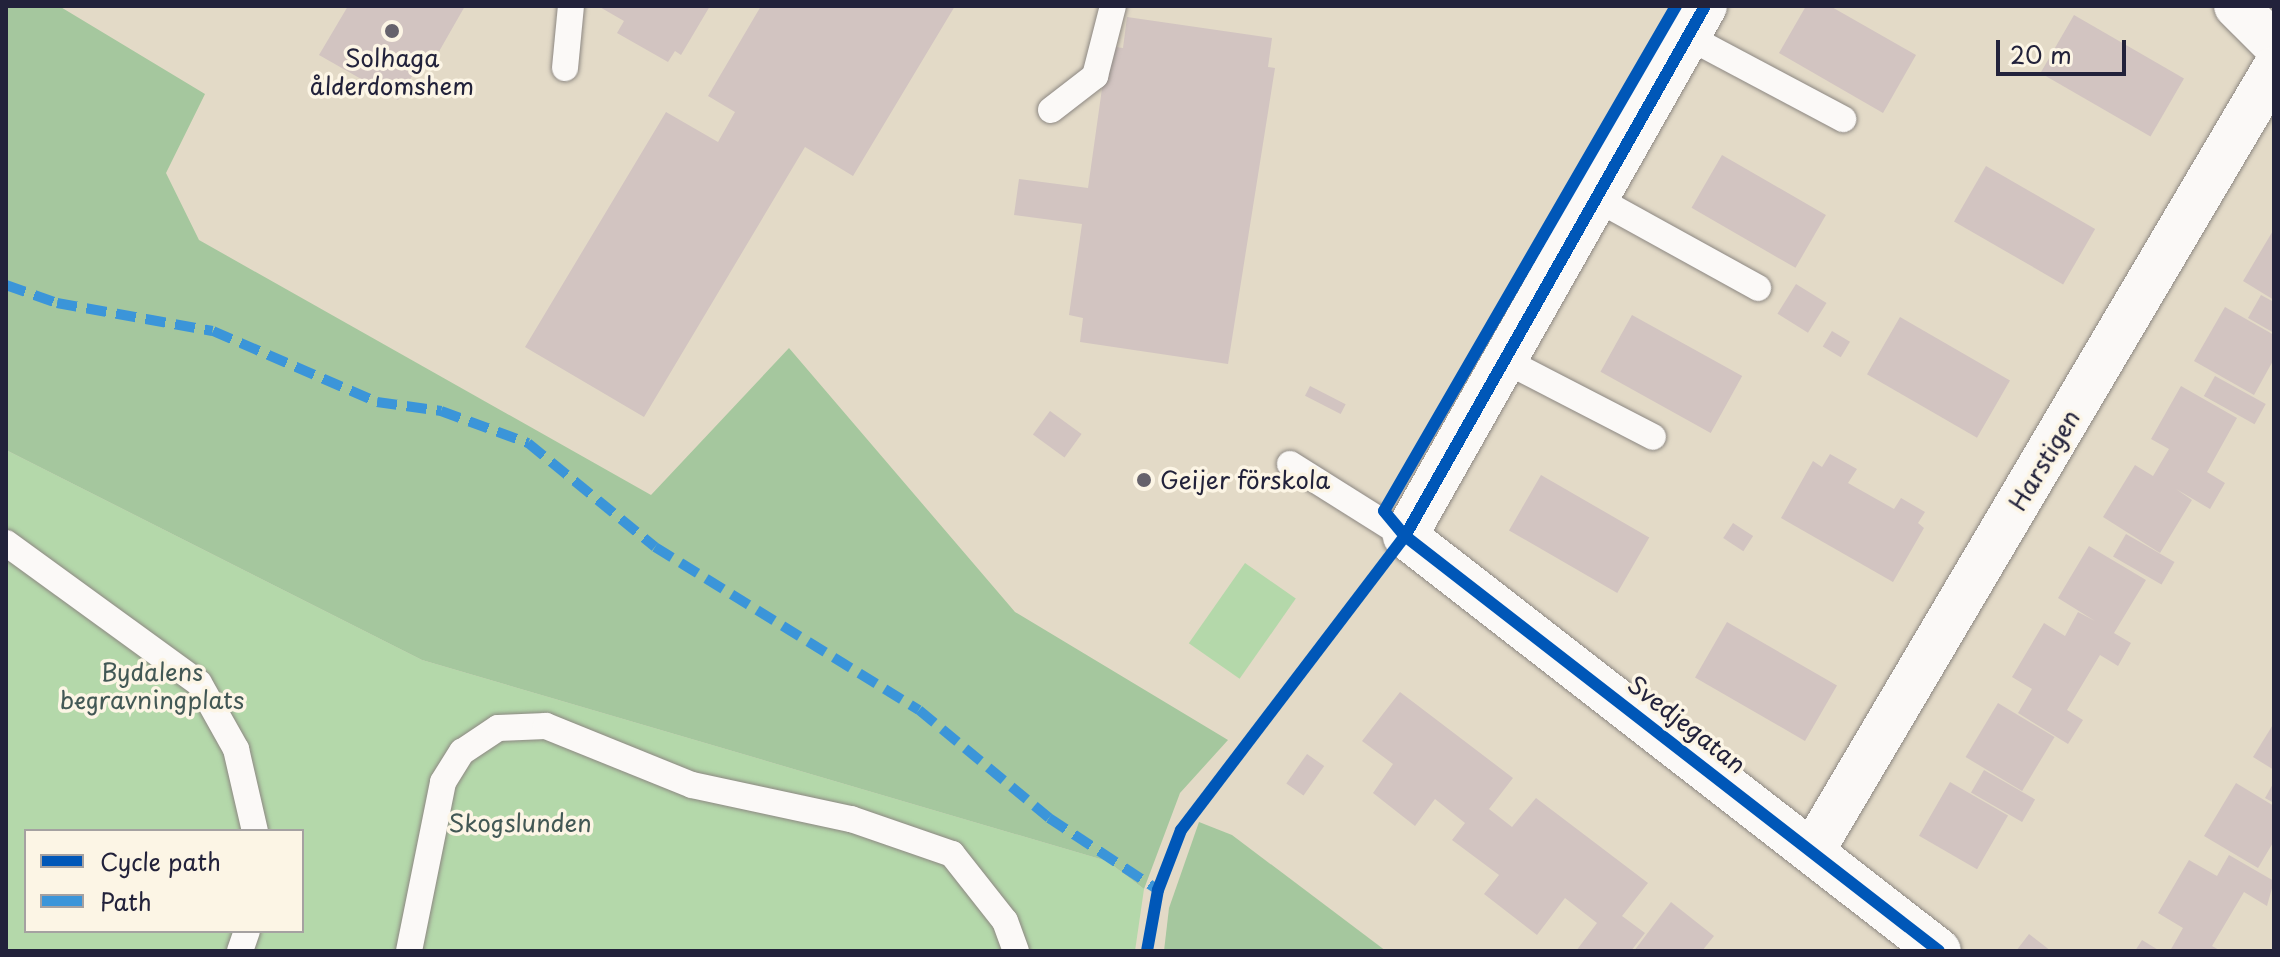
<!DOCTYPE html>
<html>
<head>
<meta charset="utf-8">
<style>
	body { margin:0 }
	#map { position:relative; width:2280px; height:957px; overflow:hidden; background:#e3dac7; font-family:"Playpen Sans",sans-serif }
	div>[style] { position:absolute }
	.green>* { inset:0; background:#b4d8aa; transform-origin:0 0 }
	.forest>* { inset:0; background:#a5c79e }
	.building>* { inset:0; background:#d2c4c1; transform-origin:0 0 }
	.roads { filter:drop-shadow(0 0 2px #8c8782) drop-shadow(0 0 2px #8c8782) }
	.lane>* { height:26px; margin:-13px; padding:0 13px; transform-origin:13px; border-radius:13px; background:#fbf9f7 }
	.street>* { height:44px; margin:-22px; padding:0 22px; transform-origin:22px; border-radius:22px; background:#fbf9f7 }
	.quiet>* { height:10px; margin-top:-5px; transform-origin:0; background:repeating-linear-gradient(90deg,#3b95d9 0 20px,transparent 0 30px) }
	.cycleway>* { height:12px; margin:-6px; padding:0 6px; transform-origin:6px; border-radius:6px; background:#0057b8 }
	.dots>* { width:22px; height:22px; translate:-50% -50%; box-sizing:border-box; border:4px solid #fcf5e5; border-radius:50% }
	span { translate:-50% -50%; white-space:nowrap; text-align:center; line-height:1.15; -webkit-text-stroke:7px #fcf5e5; paint-order:stroke }
	.poi-label { font-size:24px; color:#22223b }
	.left { translate:0 -50%; text-align:left }
	.street-label { font-size:24px; color:#22223b }
	.park-label { font-size:24px; color:#425855 }
	.frame { position:absolute; inset:0; border:8px solid #22223b; pointer-events:none }
	.legend { position:absolute; left:24px; top:829px; width:280px; height:104px; box-sizing:border-box; background:#fcf5e5; border:2px solid #a5a1a1; margin:0; padding:10px 14px; list-style:none; font-size:24px; color:#22223b }
	.legend li { display:flex; align-items:center; gap:16px; height:40px }
	.legend b { width:40px; border:2px solid #a5a1a1 }
	.scale { position:absolute; left:1996px; top:40px; width:130px; height:36px; box-sizing:border-box; border:4px solid #22223b; border-top:0; padding-left:10px; font-size:24px; line-height:28px; white-space:nowrap; color:#22223b; -webkit-text-stroke:6px #fcf5e5; paint-order:stroke }
</style>
</head>
<body>
<div id="map">
	<div class="green">
		<i style="clip-path:polygon(evenodd,6px 450px,422px 660px,1107px 861px,1144px 889px,1135px 951px,6px 951px,6px 450px,26px 831px,302px 831px,302px 931px,26px 931px,26px 831px)"></i>
		<i style="left:1245px;top:563px;width:62px;height:98px;rotate:35deg"></i>
	</div>
	<div class="forest">
		<i style="clip-path:polygon(6px 6px,59px 6px,205px 94px,166px 173px,199px 240px,651px 495px,789px 348px,1015px 612px,1228px 740px,1180px 793px,1144px 889px,1107px 861px,422px 660px,6px 450px)"></i>
		<i style="clip-path:polygon(1199px 822px,1232px 835px,1386px 951px,1164px 951px,1169px 908px)"></i>
	</div>
	<div class="building">
		<i style="clip-path:polygon(348px 6px,465px 6px,429px 69px,419px 64px,398px 100px,319px 55px)"></i>
		<i style="clip-path:polygon(598px 6px,710px 6px,681px 55px,675px 51px,668px 62px,617px 33px,624px 21px)"></i>
		<i style="clip-path:polygon(761px 6px,955px 6px,853px 176px,805px 147px,644px 417px,525px 347px,666px 112px,718px 142px,735px 112px,708px 96px)"></i>
		<i style="clip-path:polygon(1806px 6px,1830px 6px,1916px 55px,1883px 113px,1779px 53px)"></i>
		<i style="left:2074px;top:15px;width:127px;height:67px;rotate:30deg"></i>
		<i style="clip-path:polygon(1127px 17px,1272px 38px,1268px 67px,1275px 68px,1228px 364px,1080px 342px,1083px 318px,1069px 315px,1082px 224px,1014px 215px,1019px 179px,1088px 188px,1108px 46px,1123px 48px)"></i>
		<i style="left:1722px;top:155px;width:120px;height:61px;rotate:30deg"></i>
		<i style="left:1986px;top:166px;width:126px;height:64px;rotate:30deg"></i>
		<i style="clip-path:polygon(2274px 229px,2274px 300px,2243px 281px)"></i>
		<i style="left:1796px;top:284px;width:36px;height:35px;rotate:32deg"></i>
		<i style="clip-path:polygon(2261px 295px,2274px 302px,2274px 333px,2248px 318px)"></i>
		<i style="clip-path:polygon(2225px 307px,2274px 335px,2274px 359px,2254px 395px,2194px 361px)"></i>
		<i style="left:1632px;top:315px;width:126px;height:65px;rotate:29deg"></i>
		<i style="left:1900px;top:317px;width:127px;height:66px;rotate:30deg"></i>
		<i style="left:1832px;top:331px;width:21px;height:18px;rotate:31deg"></i>
		<i style="left:2215px;top:376px;width:58px;height:23px;rotate:29deg"></i>
		<i style="left:1310px;top:386px;width:40px;height:11px;rotate:27deg"></i>
		<i style="clip-path:polygon(2181px 386px,2237px 418px,2207px 472px,2225px 483px,2210px 509px,2176px 489px,2192px 500px,2160px 553px,2103px 517px,2135px 465px,2153px 476px,2169px 449px,2151px 439px)"></i>
		<i style="left:1050px;top:411px;width:39px;height:29px;rotate:36deg"></i>
		<i style="clip-path:polygon(1830px 454px,1857px 469px,1848px 483px,1894px 509px,1901px 498px,1925px 512px,1918px 523px,1924px 528px,1893px 582px,1781px 518px,1813px 461px,1822px 467px)"></i>
		<i style="left:1541px;top:475px;width:125px;height:64px;rotate:30deg"></i>
		<i style="left:1733px;top:523px;width:24px;height:18px;rotate:33deg"></i>
		<i style="left:2126px;top:534px;width:56px;height:26px;rotate:30deg"></i>
		<i style="clip-path:polygon(2089px 546px,2146px 580px,2114px 633px,2131px 643px,2118px 666px,2100px 655px,2067px 710px,2083px 720px,2068px 744px,2018px 713px,2032px 689px,2012px 677px,2044px 623px,2065px 636px,2078px 612px,2095px 621px,2058px 598px)"></i>
		<i style="left:1727px;top:622px;width:127px;height:64px;rotate:30deg"></i>
		<i style="clip-path:polygon(1400px 692px,1513px 778px,1489px 809px,1512px 827px,1536px 798px,1648px 883px,1622px 916px,1645px 933px,1631px 951px,1576px 951px,1597px 923px,1565px 898px,1537px 935px,1484px 894px,1499px 875px,1452px 840px,1465px 823px,1435px 799px,1415px 826px,1373px 793px,1393px 764px,1362px 741px)"></i>
		<i style="left:1998px;top:703px;width:66px;height:63px;rotate:31deg"></i>
		<i style="clip-path:polygon(2274px 723px,2274px 770px,2253px 757px)"></i>
		<i style="left:1307px;top:754px;width:21px;height:36px;rotate:35deg"></i>
		<i style="left:1984px;top:770px;width:59px;height:26px;rotate:30deg"></i>
		<i style="left:1950px;top:782px;width:67px;height:62px;rotate:30deg"></i>
		<i style="clip-path:polygon(2274px 782px,2274px 803px,2265px 798px)"></i>
		<i style="clip-path:polygon(2236px 783px,2274px 806px,2274px 841px,2258px 868px,2204px 836px)"></i>
		<i style="clip-path:polygon(2229px 855px,2274px 881px,2267px 906px,2244px 892px,2212px 946px,2221px 951px,2170px 951px,2183px 928px,2158px 913px,2189px 860px,2217px 876px)"></i>
		<i style="clip-path:polygon(1671px 902px,1714px 936px,1702px 951px,1634px 951px)"></i>
		<i style="clip-path:polygon(2029px 934px,2051px 951px,2016px 951px)"></i>
		<i style="clip-path:polygon(2142px 940px,2160px 951px,2135px 951px)"></i>
	</div>
	<div class="roads">
		<div class="lane">
			<i style="left:1687px;top:36px;width:177px;rotate:28deg"></i>
			<i style="left:565px;top:68px;width:62px;rotate:-84.5deg"></i>
			<i style="left:1051px;top:110px;width:56px;rotate:-37.7deg"></i>
			<i style="left:1095px;top:76px;width:72px;rotate:-75.6deg"></i>
			<i style="left:1597px;top:199px;width:184px;rotate:28.9deg"></i>
			<i style="left:1508px;top:362px;width:163px;rotate:27.3deg"></i>
			<i style="left:1290px;top:464px;width:136px;rotate:32.1deg"></i>
			<i style="left:6px;top:543px;width:238px;rotate:36deg"></i>
			<i style="left:199px;top:683px;width:76px;rotate:60.7deg"></i>
			<i style="left:236px;top:749px;width:84px;rotate:77deg"></i>
			<i style="left:240px;top:951px;width:21px;rotate:-71deg"></i>
			<i style="left:409px;top:951px;width:172px;rotate:-78.6deg"></i>
			<i style="left:443px;top:782px;width:36px;rotate:-58deg"></i>
			<i style="left:462px;top:752px;width:43px;rotate:-33.7deg"></i>
			<i style="left:498px;top:728px;width:48px;rotate:-2.4deg"></i>
			<i style="left:546px;top:726px;width:157px;rotate:22deg"></i>
			<i style="left:692px;top:785px;width:163px;rotate:12.1deg"></i>
			<i style="left:851px;top:819px;width:107px;rotate:19.1deg"></i>
			<i style="left:952px;top:854px;width:85px;rotate:51.7deg"></i>
			<i style="left:1005px;top:921px;width:32px;rotate:70deg"></i>
		</div>
		<div class="street">
			<i style="left:1705px;top:6px;width:609px;rotate:119.51deg"></i>
			<i style="left:1405px;top:536px;width:676px;rotate:37.85deg"></i>
			<i style="left:2236px;top:6px;width:54px;rotate:45deg"></i>
			<i style="left:1813px;top:850px;width:907px;rotate:-59.45deg"></i>
		</div>
	</div>
	<div class="quiet">
		<i style="left:6px;top:285px;width:54px;rotate:19.4deg"></i>
		<i style="left:57px;top:303px;width:158px;rotate:10.2deg"></i>
		<i style="left:213px;top:331px;width:179px;rotate:23.4deg"></i>
		<i style="left:377px;top:402px;width:65px;rotate:8deg"></i>
		<i style="left:441px;top:411px;width:93px;rotate:20.2deg"></i>
		<i style="left:528px;top:443px;width:164px;rotate:39.3deg"></i>
		<i style="left:655px;top:547px;width:310px;rotate:31.7deg"></i>
		<i style="left:919px;top:710px;width:169px;rotate:39.7deg"></i>
		<i style="left:1049px;top:818px;width:131px;rotate:33.4deg"></i>
	</div>
	<div class="cycleway">
		<i style="left:1676px;top:6px;width:583px;rotate:120.04deg"></i>
		<i style="left:1384px;top:511px;width:33px;rotate:50deg"></i>
		<i style="left:1405px;top:536px;width:676px;rotate:37.85deg"></i>
		<i style="left:1147px;top:951px;width:62px;rotate:-79.8deg"></i>
		<i style="left:1158px;top:890px;width:64px;rotate:-69deg"></i>
		<i style="left:1181px;top:830px;width:370px;rotate:-52.7deg"></i>
		<i style="left:1405px;top:536px;width:609px;rotate:-60.49deg"></i>
	</div>
	<div class="dots">
		<i style="left:392px;top:31px;background:#66626c"></i>
		<i style="left:1144px;top:480px;background:#66626c"></i>
	</div>
	<div class="poi-label">
		<span style="left:392px;top:72px">Solhaga<br>ålderdomshem</span>
		<span class="left" style="left:1160px;top:480px">Geijer förskola</span>
	</div>
	<div class="street-label">
		<span style="left:2044px;top:460px;rotate:-59deg">Harstigen</span>
		<span style="left:1687px;top:724px;rotate:38deg">Svedjegatan</span>
	</div>
	<div class="park-label">
		<span style="left:152px;top:686px">Bydalens<br>begravningplats</span>
		<span style="left:520px;top:823px">Skogslunden</span>
	</div>
	<div class="frame"></div>
	<ul class="legend">
	<li><b style="height:10px;background:#0057b8"></b>Cycle path</li>
	<li><b style="height:10px;background:#3b95d9"></b>Path</li>
	</ul>
	<div class="scale">20 m</div>
</div>
</body>
</html>
